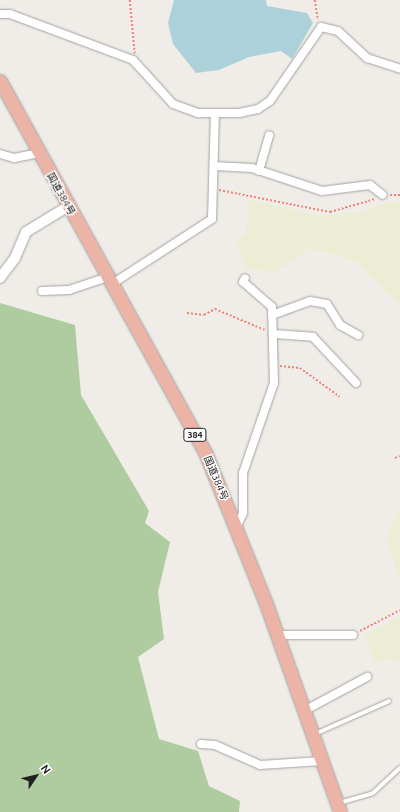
<!DOCTYPE html>
<html>
<head>
<meta charset="utf-8">
<style>
	body { margin:0 }
	#map { position:relative; width:400px; height:812px; overflow:hidden; background:#f0ede8; font-family:Ubuntu,"Noto Sans JP",sans-serif }
	div>[style] { position:absolute }
	.farmland>* { inset:0; background:#ecedd5 }
	.forest>* { inset:0; background:#aecca0 }
	.water>* { inset:0; background:#acd1da }
	.path>* { height:1.5px; margin-top:-0.75px; transform-origin:0; background:repeating-linear-gradient(90deg,#f0837a 0 2px,transparent 0 4px) }
	.roads { filter:drop-shadow(0 0 1px #a2a2a2) drop-shadow(0 0 1px #a2a2a2) }
	.service>* { height:4px; margin:-2px; padding:0 2px; transform-origin:2px; border-radius:2px; background:#fff }
	.minor>* { height:8px; margin:-4px; padding:0 4px; transform-origin:4px; border-radius:4px; background:#fff }
	.tertiary>* { height:10px; margin:-5px; padding:0 5px; transform-origin:5px; border-radius:5px; background:#fff }
	.trunk>* { height:13px; margin:-6.5px; padding:0 6.5px; transform-origin:6.5px; border-radius:6.5px; background:#ebb4a7 }
	span { translate:-50% -50%; white-space:nowrap; text-align:center; line-height:1.15; -webkit-text-stroke:3px #fff; paint-order:stroke }
	.shield-label span { padding:1px 3px; background:#fff; border:1px solid; border-radius:3px; -webkit-text-stroke-width:0 }
	.shield-label { font-size:9px; color:#212121; font-weight:700 }
	.street-label { font-size:10px; color:#212121 }
	.north { position:absolute; left:16px; top:756px; width:40px; height:40px; -webkit-text-stroke:3px #fff; paint-order:stroke; rotate:55deg; font-size:11px; font-weight:700; line-height:16px; text-align:center; color:#212121 }
	.north::after { content:''; display:block; margin:auto; width:14px; height:18px; background:#212121; clip-path:polygon(50% 0,100% 100%,50% 72%,0 100%) }
</style>
</head>
<body>
<div id="map">
	<div class="farmland">
		<i style="clip-path:polygon(249px 199px,319px 216px,365px 211px,385px 203px,400px 203px,400px 306px,356px 261px,310px 248px,275px 272px,247px 269px,235px 244px,246px 232px)"></i>
		<i style="clip-path:polygon(400px 505px,400px 584px,387px 540px)"></i>
		<i style="clip-path:polygon(400px 616px,400px 664px,395px 659px,374px 662px,364px 635px)"></i>
	</div>
	<div class="forest">
		<i style="clip-path:polygon(0 303px,75px 325px,81px 395px,149px 511px,145px 523px,170px 542px,158px 592px,164px 639px,138px 657px,159px 739px,198px 751px,209px 786px,240px 801px,239px 812px,0 812px)"></i>
	</div>
	<div class="water">
		<i style="clip-path:polygon(174px 0,266px 0,267px 6px,307px 13px,313px 23px,292px 59px,281px 51px,249px 57px,219px 70px,196px 73px,173px 44px,168px 23px)"></i>
	</div>
	<div class="path">
		<i style="left:130px;top:0;width:54px;rotate:84.7deg"></i>
		<i style="left:315px;top:0;width:20px;rotate:81deg"></i>
		<i style="left:219px;top:190px;width:113px;rotate:11.2deg"></i>
		<i style="left:330px;top:212px;width:47px;rotate:-16.1deg"></i>
		<i style="left:390px;top:195px;width:10px"></i>
		<i style="left:187px;top:313px;width:17px;rotate:7deg"></i>
		<i style="left:204px;top:315px;width:13px;rotate:-29deg"></i>
		<i style="left:215px;top:309px;width:54px;rotate:22.8deg"></i>
		<i style="left:280px;top:366px;width:20px;rotate:6deg"></i>
		<i style="left:300px;top:368px;width:49px;rotate:35.9deg"></i>
		<i style="left:395px;top:458px;width:5px;rotate:-22deg"></i>
		<i style="left:360px;top:631px;width:45px;rotate:-27.7deg"></i>
	</div>
	<div class="roads">
		<div class="service">
			<i style="left:315px;top:734px;width:81px;rotate:-24deg"></i>
			<i style="left:339px;top:803px;width:35px;rotate:-16deg"></i>
			<i style="left:373px;top:793px;width:37px;rotate:-43deg"></i>
		</div>
		<div class="minor">
			<i style="left:0;top:14px;width:10px"></i>
			<i style="left:10px;top:14px;width:131px;rotate:20.5deg"></i>
			<i style="left:133px;top:60px;width:59px;rotate:47.7deg"></i>
			<i style="left:173px;top:104px;width:27px;rotate:20deg"></i>
			<i style="left:198px;top:113px;width:41px"></i>
			<i style="left:239px;top:113px;width:19px;rotate:-12deg"></i>
			<i style="left:258px;top:109px;width:14px;rotate:-34deg"></i>
			<i style="left:270px;top:101px;width:90px;rotate:-55.4deg"></i>
			<i style="left:321px;top:27px;width:17px;rotate:13deg"></i>
			<i style="left:338px;top:31px;width:40px;rotate:43deg"></i>
			<i style="left:367px;top:58px;width:35px;rotate:18deg"></i>
			<i style="left:0;top:154px;width:15px;rotate:16deg"></i>
			<i style="left:14px;top:158px;width:25px;rotate:-11deg"></i>
			<i style="left:214px;top:166px;width:38px;rotate:3deg"></i>
			<i style="left:252px;top:168px;width:74px;rotate:18.2deg"></i>
			<i style="left:322px;top:191px;width:48px;rotate:-7.1deg"></i>
			<i style="left:370px;top:185px;width:16px;rotate:38deg"></i>
			<i style="left:259px;top:171px;width:37px;rotate:-74deg"></i>
			<i style="left:112px;top:284px;width:119px;rotate:-33deg"></i>
			<i style="left:212px;top:219px;width:105px;rotate:-88.4deg"></i>
			<i style="left:42px;top:291px;width:27px;rotate:-2deg"></i>
			<i style="left:69px;top:290px;width:41px;rotate:-18.4deg"></i>
			<i style="left:272px;top:315px;width:40px;rotate:-20.2deg"></i>
			<i style="left:310px;top:301px;width:17px;rotate:10deg"></i>
			<i style="left:327px;top:304px;width:25px;rotate:58deg"></i>
			<i style="left:340px;top:325px;width:21px;rotate:29deg"></i>
			<i style="left:274px;top:334px;width:39px;rotate:4deg"></i>
			<i style="left:313px;top:337px;width:63px;rotate:46.9deg"></i>
			<i style="left:236px;top:528px;width:17px;rotate:-65deg"></i>
			<i style="left:243px;top:513px;width:40px;rotate:-90deg"></i>
			<i style="left:243px;top:473px;width:95px;rotate:-71deg"></i>
			<i style="left:274px;top:383px;width:76px;rotate:-91.5deg"></i>
			<i style="left:272px;top:307px;width:38px;rotate:-139deg"></i>
			<i style="left:243px;top:282px;width:4px;rotate:-63deg"></i>
			<i style="left:277px;top:635px;width:76px"></i>
			<i style="left:304px;top:711px;width:72px;rotate:-28.4deg"></i>
			<i style="left:201px;top:744px;width:14px;rotate:4deg"></i>
			<i style="left:215px;top:745px;width:49px;rotate:24deg"></i>
			<i style="left:260px;top:765px;width:62px;rotate:-3.7deg"></i>
		</div>
		<div class="tertiary">
			<i style="left:0;top:278px;width:25px;rotate:-53deg"></i>
			<i style="left:15px;top:258px;width:28px;rotate:-67deg"></i>
			<i style="left:26px;top:232px;width:48px;rotate:-31.4deg"></i>
		</div>
		<div class="trunk">
			<i style="left:0;top:81px;width:424px;rotate:61.1deg"></i>
			<i style="left:205px;top:452px;width:161px;rotate:68.1deg"></i>
			<i style="left:265px;top:601px;width:224px;rotate:70.4deg"></i>
		</div>
	</div>
	<div class="shield-label">
		<span style="left:195px;top:435px">384</span>
	</div>
	<div class="street-label">
		<span style="left:61px;top:194px;rotate:61deg">国道384号</span>
		<span style="left:216px;top:478px;rotate:67deg">国道384号</span>
	</div>
	<div class="north">N</div>
</div>
</body>
</html>
